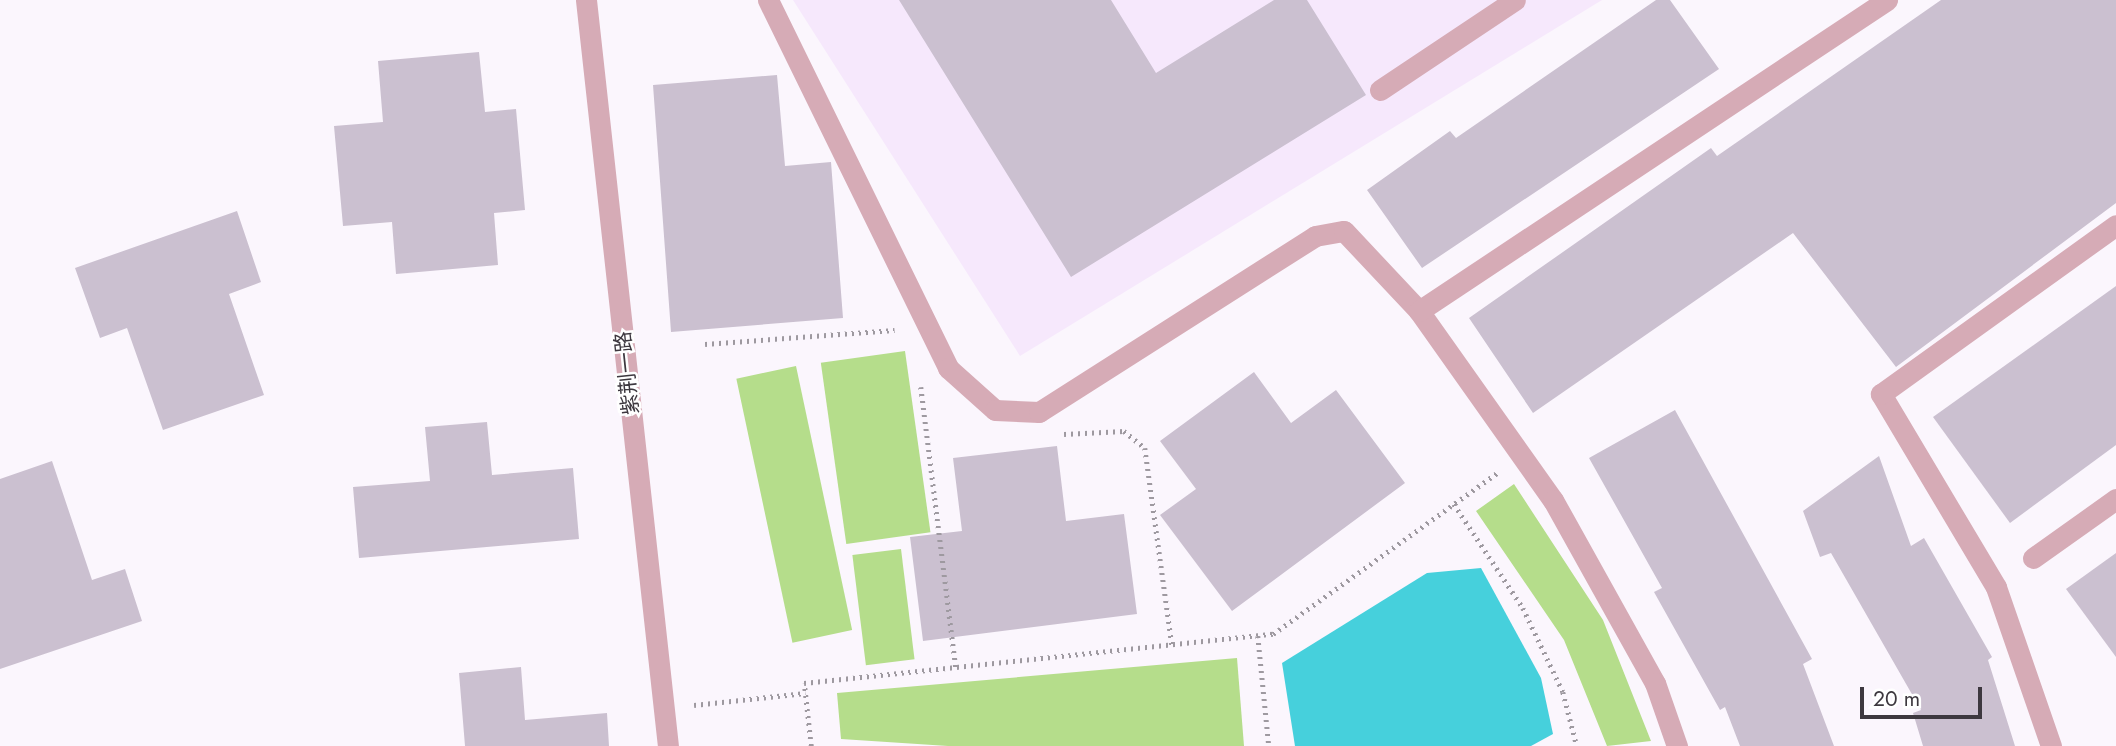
<!DOCTYPE html>
<html>
<head>
<meta charset="utf-8">
<style>
	body { margin:0 }
	#map { position:relative; width:2116px; height:746px; overflow:hidden; background:#fbf6fd; font-family:Jost,"Noto Sans SC",sans-serif }
	div>[style] { position:absolute }
	.industrial>* { inset:0; background:#f6e8fc }
	.green>* { inset:0; background:#b5dd8b; transform-origin:0 0 }
	.water>* { inset:0; background:#46d0dc }
	.building>* { inset:0; background:#cbc0d0 }
	.path>* { height:4.5px; margin-top:-2.25px; transform-origin:0; background:repeating-linear-gradient(90deg,#9e99a0 0 2px,transparent 0 7px) }
	.lane>* { height:21px; margin:-10.5px; padding:0 10.5px; transform-origin:10.5px; border-radius:10.5px; background:#d6abb6 }
	.street>* { height:21px; margin:-10.5px; padding:0 10.5px; transform-origin:10.5px; border-radius:10.5px; background:#d6abb6 }
	span { translate:-50% -50%; white-space:nowrap; text-align:center; line-height:1.15; -webkit-text-stroke:5px #fff; paint-order:stroke }
	.street-label { font-size:21px; color:#3d383f }
	.scale { position:absolute; left:1860px; top:687px; width:122px; height:32px; box-sizing:border-box; border:4px solid #3d383f; border-top:0; padding-left:9px; font-size:21px; line-height:24px; white-space:nowrap; color:#3d383f; -webkit-text-stroke:5px #fff; paint-order:stroke }
</style>
</head>
<body>
<div id="map">
	<div class="industrial">
		<i style="clip-path:polygon(793px 0,1602px 0,1020px 356px)"></i>
	</div>
	<div class="green">
		<i style="left:905px;top:351px;width:183px;height:85px;rotate:82deg"></i>
		<i style="left:796px;top:366px;width:270px;height:61px;rotate:78deg"></i>
		<i style="clip-path:polygon(1514px 484px,1603px 620px,1651px 741px,1607px 746px,1564px 640px,1476px 511px)"></i>
		<i style="left:901px;top:549px;width:111px;height:49px;rotate:83deg"></i>
		<i style="clip-path:polygon(1237px 658px,1244px 746px,948px 746px,841px 739px,837px 693px)"></i>
	</div>
	<div class="water">
		<i style="clip-path:polygon(1481px 568px,1541px 678px,1553px 734px,1531px 746px,1295px 746px,1282px 663px,1427px 573px)"></i>
	</div>
	<div class="building">
		<i style="clip-path:polygon(899px 0,1111px 0,1156px 73px,1274px 0,1307px 0,1366px 95px,1071px 277px)"></i>
		<i style="clip-path:polygon(1656px 0,1670px 0,1719px 69px,1422px 268px,1367px 190px,1450px 131px,1456px 138px)"></i>
		<i style="clip-path:polygon(1941px 0,2116px 0,2116px 203px,1896px 367px,1793px 233px,1533px 413px,1469px 318px,1711px 148px,1717px 156px)"></i>
		<i style="clip-path:polygon(479px 52px,485px 112px,516px 109px,525px 210px,494px 213px,498px 265px,396px 274px,392px 222px,343px 226px,334px 126px,383px 122px,378px 61px)"></i>
		<i style="clip-path:polygon(777px 75px,785px 166px,831px 162px,843px 318px,671px 332px,653px 85px)"></i>
		<i style="clip-path:polygon(237px 211px,261px 282px,229px 294px,264px 395px,163px 430px,127px 328px,100px 338px,75px 268px)"></i>
		<i style="clip-path:polygon(2116px 286px,2116px 445px,2010px 523px,1933px 417px)"></i>
		<i style="clip-path:polygon(1254px 372px,1291px 423px,1336px 390px,1405px 483px,1232px 611px,1160px 515px,1196px 489px,1160px 441px)"></i>
		<i style="clip-path:polygon(1675px 410px,1812px 659px,1803px 664px,1834px 746px,1740px 746px,1725px 707px,1720px 710px,1654px 592px,1662px 588px,1589px 458px)"></i>
		<i style="clip-path:polygon(487px 422px,492px 475px,573px 468px,579px 539px,359px 558px,353px 487px,430px 481px,425px 427px)"></i>
		<i style="clip-path:polygon(1057px 446px,1066px 521px,1124px 514px,1137px 614px,923px 641px,910px 537px,962px 531px,953px 458px)"></i>
		<i style="clip-path:polygon(1879px 456px,1911px 546px,1924px 538px,1992px 657px,1988px 660px,2015px 746px,1923px 746px,1913px 713px,1921px 710px,1831px 553px,1820px 557px,1803px 511px)"></i>
		<i style="clip-path:polygon(52px 461px,92px 580px,125px 569px,142px 621px,0 669px,0 479px)"></i>
		<i style="clip-path:polygon(2116px 553px,2116px 657px,2066px 589px)"></i>
		<i style="clip-path:polygon(521px 667px,525px 720px,607px 713px,609px 746px,465px 746px,459px 673px)"></i>
	</div>
	<div class="path">
		<i style="left:705px;top:344px;width:190px;rotate:-4.2deg"></i>
		<i style="left:921px;top:387px;width:282px;rotate:82.9deg"></i>
		<i style="left:1064px;top:434px;width:60px;rotate:-2.9deg"></i>
		<i style="left:1124px;top:431px;width:27px;rotate:39deg"></i>
		<i style="left:1145px;top:448px;width:199px;rotate:82.2deg"></i>
		<i style="left:1454px;top:504px;width:125px;rotate:56.4deg"></i>
		<i style="left:1523px;top:608px;width:93px;rotate:64.5deg"></i>
		<i style="left:1563px;top:692px;width:56px;rotate:75.5deg"></i>
		<i style="left:1258px;top:636px;width:111px;rotate:84.3deg"></i>
		<i style="left:694px;top:705px;width:112px;rotate:-6.2deg"></i>
		<i style="left:811px;top:746px;width:63px;rotate:-96.3deg"></i>
		<i style="left:804px;top:683px;width:472px;rotate:-6deg"></i>
		<i style="left:1273px;top:634px;width:276px;rotate:-35.7deg"></i>
	</div>
	<div class="lane">
		<i style="left:768px;top:0;width:410px;rotate:63.9deg"></i>
		<i style="left:948px;top:368px;width:63px;rotate:41.8deg"></i>
		<i style="left:995px;top:410px;width:44px;rotate:2.6deg"></i>
		<i style="left:1039px;top:412px;width:327px;rotate:-32.5deg"></i>
		<i style="left:1315px;top:236px;width:29px;rotate:-10deg"></i>
		<i style="left:1344px;top:231px;width:110px;rotate:46.8deg"></i>
		<i style="left:1419px;top:311px;width:232px;rotate:54.7deg"></i>
		<i style="left:1553px;top:500px;width:210px;rotate:60.9deg"></i>
		<i style="left:1655px;top:683px;width:67px;rotate:70.8deg"></i>
		<i style="left:1380px;top:90px;width:162px;rotate:-33.7deg"></i>
		<i style="left:1419px;top:311px;width:562px;rotate:-33.61deg"></i>
		<i style="left:2033px;top:558px;width:102px;rotate:-35.4deg"></i>
		<i style="left:2051px;top:746px;width:168px;rotate:-109.1deg"></i>
		<i style="left:1996px;top:587px;width:225px;rotate:-120.8deg"></i>
		<i style="left:1881px;top:394px;width:289px;rotate:-35.7deg"></i>
	</div>
	<div class="street">
		<i style="left:586px;top:0;width:750px;rotate:83.73deg"></i>
	</div>
	<div class="street-label">
		<span style="left:627px;top:373px;rotate:-96deg">紫荆一路</span>
	</div>
	<div class="scale">20 m</div>
</div>
</body>
</html>
